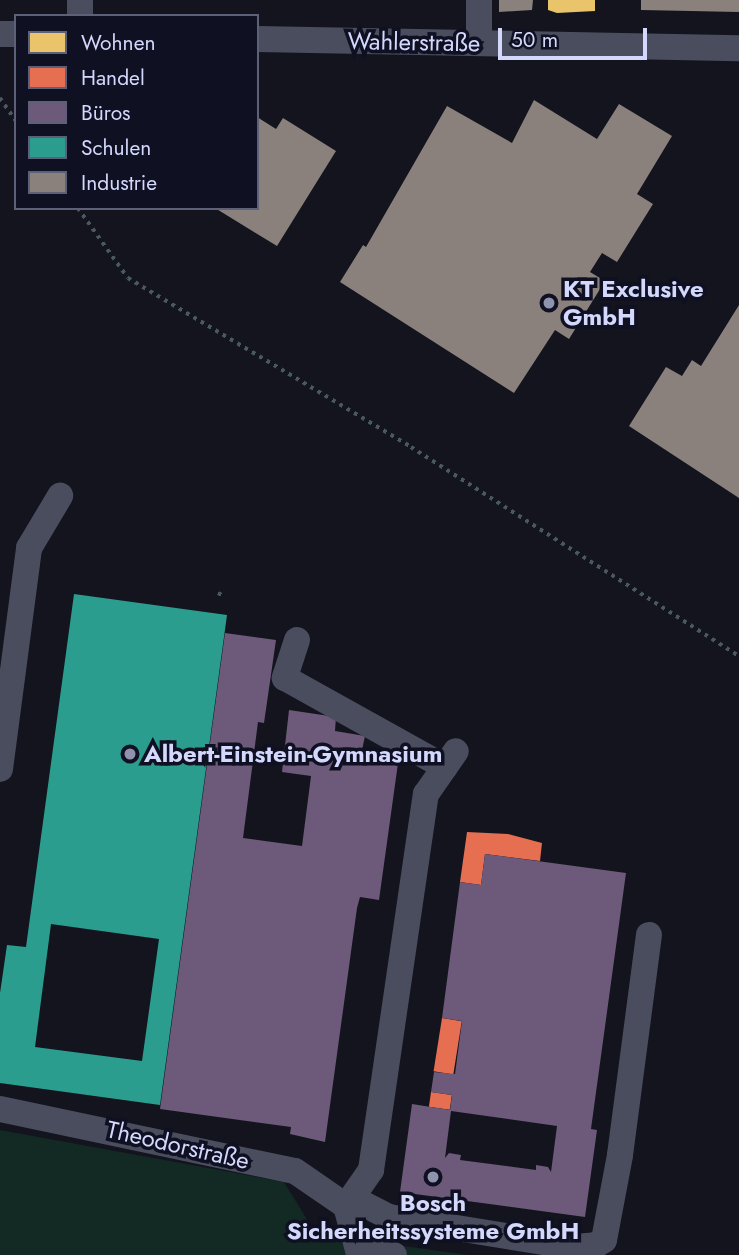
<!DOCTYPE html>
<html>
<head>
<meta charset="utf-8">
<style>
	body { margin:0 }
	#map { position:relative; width:739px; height:1255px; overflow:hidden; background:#13141e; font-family:Jost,sans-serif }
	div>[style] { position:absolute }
	.green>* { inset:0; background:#132924 }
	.homes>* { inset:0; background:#e9c46a }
	.shops>* { inset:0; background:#e76f51; transform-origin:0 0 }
	.offices>* { inset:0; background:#6d597a }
	.schools>* { inset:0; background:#2a9d8f }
	.industry>* { inset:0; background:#8a817c }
	.path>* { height:3.5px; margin-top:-1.75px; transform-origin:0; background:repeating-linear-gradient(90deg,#49595f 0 3.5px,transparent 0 8.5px) }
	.minor>* { height:26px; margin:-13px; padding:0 13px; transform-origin:13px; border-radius:13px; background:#494d5e }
	.dots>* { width:19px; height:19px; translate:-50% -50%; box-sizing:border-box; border:4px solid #0f1022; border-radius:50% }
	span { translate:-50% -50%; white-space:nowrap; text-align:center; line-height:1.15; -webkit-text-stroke:7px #0f1022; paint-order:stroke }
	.street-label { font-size:24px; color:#d3d8fc }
	.poi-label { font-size:24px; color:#d3d8fc; font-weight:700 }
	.left { translate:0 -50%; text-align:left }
	.legend { position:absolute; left:14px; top:14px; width:245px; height:196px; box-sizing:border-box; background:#0f1022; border:2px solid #5d6079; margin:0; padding:9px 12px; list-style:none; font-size:21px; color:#d3d8fc }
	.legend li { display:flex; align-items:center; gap:14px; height:35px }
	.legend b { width:35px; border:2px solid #5d6079 }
	.scale { position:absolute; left:498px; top:28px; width:149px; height:32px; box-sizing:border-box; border:4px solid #d3d8fc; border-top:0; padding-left:9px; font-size:21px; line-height:24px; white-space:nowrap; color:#d3d8fc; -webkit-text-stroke:5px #0f1022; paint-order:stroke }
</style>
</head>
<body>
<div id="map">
	<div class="green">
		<i style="clip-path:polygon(0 1130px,284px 1182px,316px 1234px,468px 1255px,0 1255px)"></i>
	</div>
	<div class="homes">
		<i style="clip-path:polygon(548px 0,595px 0,595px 11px,557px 13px,548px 10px)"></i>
	</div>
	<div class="shops">
		<i style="clip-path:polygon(467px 832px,508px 834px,542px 843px,540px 861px,485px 854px,481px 885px,460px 882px)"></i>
		<i style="left:442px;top:1018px;width:20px;height:54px;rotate:9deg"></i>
		<i style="left:431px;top:1092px;width:21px;height:15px;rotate:8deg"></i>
	</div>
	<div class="offices">
		<i style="clip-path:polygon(225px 633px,276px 640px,264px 723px,258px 722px,243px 838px,302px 846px,311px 776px,282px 772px,289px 710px,336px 717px,335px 731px,365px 736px,362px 750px,399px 756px,379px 900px,360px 897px,357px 908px,325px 1142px,290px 1134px,291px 1127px,160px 1109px)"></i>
		<i style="clip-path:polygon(evenodd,485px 854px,626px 873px,591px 1129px,597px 1130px,585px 1217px,400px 1192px,412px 1104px,450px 1110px,452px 1095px,431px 1092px,434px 1072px,455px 1074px,462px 1021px,442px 1018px,460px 882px,481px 885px,485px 854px,451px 1111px,557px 1126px,551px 1172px,548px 1167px,536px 1165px,536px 1170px,460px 1160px,461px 1155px,449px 1153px,445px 1158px,451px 1111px)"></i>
	</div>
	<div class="schools">
		<i style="clip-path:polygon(evenodd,74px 594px,227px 615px,160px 1105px,0 1083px,0 993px,7px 945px,26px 947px,74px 594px,51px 924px,159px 939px,142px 1061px,35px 1047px,51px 924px)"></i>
	</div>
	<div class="industry">
		<i style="clip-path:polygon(499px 0,533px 0,532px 10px,499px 12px)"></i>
		<i style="clip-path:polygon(641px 0,739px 0,739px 12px,641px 10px)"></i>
		<i style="clip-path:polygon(534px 100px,597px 139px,619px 104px,672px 136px,637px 194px,653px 204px,617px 262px,602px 253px,590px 272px,605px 281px,569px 339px,555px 330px,514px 393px,340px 282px,363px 245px,366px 247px,447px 106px,512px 143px)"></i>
		<i style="clip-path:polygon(257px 117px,276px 129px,283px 118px,336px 151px,277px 246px,215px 208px,257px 208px)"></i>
		<i style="clip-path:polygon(739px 305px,739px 498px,629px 426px,666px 367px,682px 376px,692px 360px,701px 366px)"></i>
	</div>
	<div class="path">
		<i style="left:0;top:98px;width:28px;rotate:55deg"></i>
		<i style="left:78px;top:208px;width:86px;rotate:54.5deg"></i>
		<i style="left:128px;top:278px;width:330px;rotate:30.8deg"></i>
		<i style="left:411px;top:447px;width:389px;rotate:32.5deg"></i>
		<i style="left:218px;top:593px;width:7px;rotate:27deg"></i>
	</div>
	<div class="minor">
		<i style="left:80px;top:0;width:16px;rotate:90deg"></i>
		<i style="left:0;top:34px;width:16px"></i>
		<i style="left:257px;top:39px;width:482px;rotate:1.1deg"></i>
		<i style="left:479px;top:43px;width:43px;rotate:-90deg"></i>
		<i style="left:297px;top:640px;width:40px;rotate:108deg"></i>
		<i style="left:285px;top:678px;width:183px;rotate:29.1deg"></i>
		<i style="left:0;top:769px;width:223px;rotate:-82.5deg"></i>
		<i style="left:29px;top:548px;width:61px;rotate:-59.2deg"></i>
		<i style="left:0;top:1109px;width:301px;rotate:11.9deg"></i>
		<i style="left:295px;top:1171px;width:62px;rotate:34.5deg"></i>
		<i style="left:352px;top:1198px;width:42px;rotate:27.2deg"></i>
		<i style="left:389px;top:1217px;width:188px;rotate:9.2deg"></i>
		<i style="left:575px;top:1247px;width:21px;rotate:-5deg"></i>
		<i style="left:596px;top:1245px;width:9px;rotate:-32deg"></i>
		<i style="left:604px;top:1240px;width:86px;rotate:-79.3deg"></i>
		<i style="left:620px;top:1155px;width:222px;rotate:-82.5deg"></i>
		<i style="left:394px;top:1255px;width:36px;rotate:-172deg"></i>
		<i style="left:358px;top:1250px;width:46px;rotate:-105.3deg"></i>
		<i style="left:346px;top:1206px;width:44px;rotate:-55.2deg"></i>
		<i style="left:371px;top:1170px;width:380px;rotate:-81.7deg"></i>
		<i style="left:426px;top:794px;width:52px;rotate:-55.1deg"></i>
	</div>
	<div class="dots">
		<i style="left:549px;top:303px;background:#9093ae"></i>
		<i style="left:130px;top:754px;background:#9093ae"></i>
		<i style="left:433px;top:1177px;background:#9093ae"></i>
	</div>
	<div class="street-label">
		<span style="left:414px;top:42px;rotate:1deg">Wahlerstraße</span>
		<span style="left:178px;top:1145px;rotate:13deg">Theodorstraße</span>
	</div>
	<div class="poi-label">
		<span class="left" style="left:563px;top:303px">KT Exclusive<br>GmbH</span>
		<span class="left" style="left:144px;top:754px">Albert-Einstein-Gymnasium</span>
		<span style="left:433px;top:1217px">Bosch<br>Sicherheitssysteme GmbH</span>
	</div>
	<ul class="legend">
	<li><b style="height:19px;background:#e9c46a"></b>Wohnen</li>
	<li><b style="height:19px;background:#e76f51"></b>Handel</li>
	<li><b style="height:19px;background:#6d597a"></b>Büros</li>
	<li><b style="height:19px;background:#2a9d8f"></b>Schulen</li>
	<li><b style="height:19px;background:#8a817c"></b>Industrie</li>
	</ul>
	<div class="scale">50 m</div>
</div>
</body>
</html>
